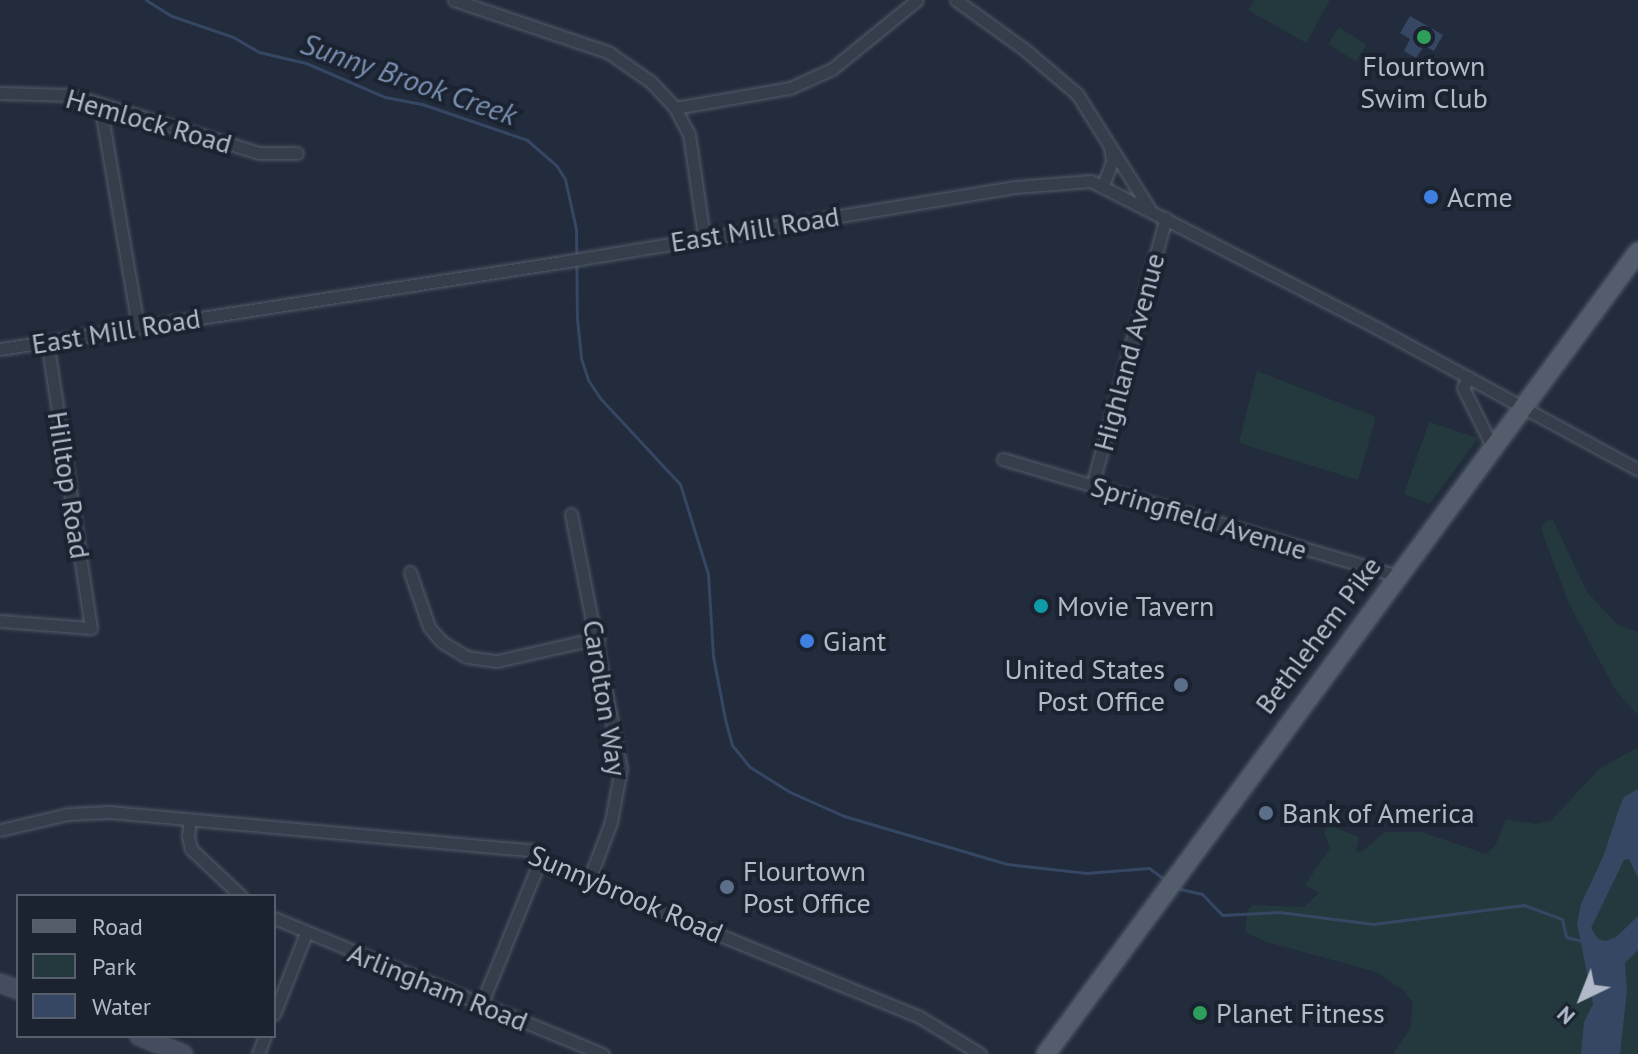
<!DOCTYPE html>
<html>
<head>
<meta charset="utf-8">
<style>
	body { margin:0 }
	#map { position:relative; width:1638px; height:1054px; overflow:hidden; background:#222c3c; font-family:"PT Sans",sans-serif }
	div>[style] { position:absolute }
	.green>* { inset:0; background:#24393d; transform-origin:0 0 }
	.water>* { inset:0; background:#364763 }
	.stream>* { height:3px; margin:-1.5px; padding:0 1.5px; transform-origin:1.5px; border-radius:1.5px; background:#364763 }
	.roads { filter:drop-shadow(0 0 2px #545c6a) drop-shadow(0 0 2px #545c6a) }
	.street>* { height:11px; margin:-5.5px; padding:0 5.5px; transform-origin:5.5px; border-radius:5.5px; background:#363e4c }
	.secondary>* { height:16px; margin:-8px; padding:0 8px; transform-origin:8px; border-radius:8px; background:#444d5f }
	.primary>* { height:18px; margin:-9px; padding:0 9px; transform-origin:9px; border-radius:9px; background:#545d6c }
	.dots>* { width:22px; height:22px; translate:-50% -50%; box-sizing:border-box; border:4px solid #1b2331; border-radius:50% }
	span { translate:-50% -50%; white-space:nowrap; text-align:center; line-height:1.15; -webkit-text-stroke:8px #1b2331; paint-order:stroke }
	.poi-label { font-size:28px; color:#b2b9c8 }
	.left { translate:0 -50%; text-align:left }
	.right { translate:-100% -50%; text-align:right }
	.street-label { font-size:28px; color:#b2b9c8 }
	.water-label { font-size:30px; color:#798eb0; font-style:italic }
	.legend { position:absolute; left:16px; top:894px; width:260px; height:144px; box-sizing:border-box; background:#1b2331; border:2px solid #575f6d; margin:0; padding:10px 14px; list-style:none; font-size:24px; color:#b2b9c8 }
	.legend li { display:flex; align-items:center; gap:16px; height:40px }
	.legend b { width:40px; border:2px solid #575f6d }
	.north { position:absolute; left:1542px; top:958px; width:80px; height:80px; -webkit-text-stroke:6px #1b2331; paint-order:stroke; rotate:223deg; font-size:22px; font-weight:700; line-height:32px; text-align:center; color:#b2b9c8 }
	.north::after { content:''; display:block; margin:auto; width:28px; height:36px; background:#b2b9c8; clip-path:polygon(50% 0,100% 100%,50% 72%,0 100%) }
</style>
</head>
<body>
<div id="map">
	<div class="green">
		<i style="clip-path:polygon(1254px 0,1330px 0,1306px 43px,1248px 10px)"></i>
		<i style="left:1339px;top:27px;width:33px;height:20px;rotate:33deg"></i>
		<i style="clip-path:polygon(1257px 371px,1376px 417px,1358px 480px,1239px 443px)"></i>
		<i style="clip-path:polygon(1429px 422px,1478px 438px,1430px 504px,1404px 494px)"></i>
		<i style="clip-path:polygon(1553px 520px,1587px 592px,1618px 625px,1638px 632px,1638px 715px,1616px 691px,1569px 604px,1541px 529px,1546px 521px)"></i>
		<i style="clip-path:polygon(1638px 747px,1638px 789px,1620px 806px,1616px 822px,1638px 805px,1638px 1054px,1393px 1054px,1410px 1029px,1413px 1003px,1403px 990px,1376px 972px,1264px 941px,1245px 932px,1247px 910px,1253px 905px,1304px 907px,1319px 893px,1305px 885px,1330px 848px,1324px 832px,1329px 825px,1359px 837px,1356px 851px,1362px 852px,1385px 832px,1422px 832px,1486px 854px,1495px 846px,1506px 819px,1535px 824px,1552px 820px,1598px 770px)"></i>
	</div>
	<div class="water">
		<i style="clip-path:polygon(1410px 16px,1443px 35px,1434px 51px,1424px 46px,1416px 58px,1404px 51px,1410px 39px,1400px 33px)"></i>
		<i style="clip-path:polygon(1638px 789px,1638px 878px,1629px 859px,1624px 860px,1591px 928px,1598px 939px,1606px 941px,1616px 937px,1638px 916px,1638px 950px,1625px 963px,1627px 991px,1620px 1054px,1581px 1054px,1584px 1022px,1593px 1004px,1577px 923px,1581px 904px,1603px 857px,1620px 806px,1624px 797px)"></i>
	</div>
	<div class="stream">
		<i style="left:146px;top:0;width:31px;rotate:32deg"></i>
		<i style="left:172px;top:16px;width:65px;rotate:19deg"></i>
		<i style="left:233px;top:37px;width:30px;rotate:30deg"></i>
		<i style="left:259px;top:52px;width:48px;rotate:13.2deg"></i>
		<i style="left:306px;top:63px;width:86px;rotate:23.3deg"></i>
		<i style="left:385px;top:97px;width:38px;rotate:11deg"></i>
		<i style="left:422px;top:104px;width:111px;rotate:18.9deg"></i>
		<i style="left:527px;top:140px;width:38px;rotate:41deg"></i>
		<i style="left:556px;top:165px;width:17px;rotate:57deg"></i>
		<i style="left:565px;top:179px;width:51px;rotate:77.6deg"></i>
		<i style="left:576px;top:229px;width:90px;rotate:89.4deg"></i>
		<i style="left:577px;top:319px;width:39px;rotate:84deg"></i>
		<i style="left:581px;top:358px;width:23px;rotate:72deg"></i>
		<i style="left:588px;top:380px;width:22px;rotate:56deg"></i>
		<i style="left:600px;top:398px;width:117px;rotate:47.1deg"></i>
		<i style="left:680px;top:484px;width:94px;rotate:72.7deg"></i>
		<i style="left:708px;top:574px;width:82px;rotate:86.5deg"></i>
		<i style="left:713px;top:656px;width:64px;rotate:79.2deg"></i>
		<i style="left:725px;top:719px;width:27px;rotate:75deg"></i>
		<i style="left:732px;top:745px;width:28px;rotate:51deg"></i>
		<i style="left:750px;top:767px;width:47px;rotate:32deg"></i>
		<i style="left:790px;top:792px;width:59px;rotate:24deg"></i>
		<i style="left:844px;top:816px;width:170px;rotate:16.4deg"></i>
		<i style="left:1007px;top:864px;width:80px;rotate:6.5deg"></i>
		<i style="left:1086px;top:873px;width:63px;rotate:-4.5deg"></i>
		<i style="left:1149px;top:868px;width:22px;rotate:36deg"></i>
		<i style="left:1176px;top:888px;width:27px;rotate:13deg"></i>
		<i style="left:1202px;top:894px;width:29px;rotate:46deg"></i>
		<i style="left:1222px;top:915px;width:57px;rotate:-3deg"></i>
		<i style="left:1279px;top:912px;width:95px;rotate:7.3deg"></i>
		<i style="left:1373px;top:924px;width:152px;rotate:-7.2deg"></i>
		<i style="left:1524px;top:905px;width:40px;rotate:20.2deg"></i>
		<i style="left:1562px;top:919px;width:18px;rotate:77deg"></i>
		<i style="left:1566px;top:937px;width:16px;rotate:14deg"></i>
	</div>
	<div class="roads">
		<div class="street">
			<i style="left:454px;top:0;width:163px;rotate:18.7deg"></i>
			<i style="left:608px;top:52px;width:52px;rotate:34.9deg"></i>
			<i style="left:651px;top:82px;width:35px;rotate:47deg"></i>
			<i style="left:675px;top:108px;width:30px;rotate:62deg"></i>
			<i style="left:689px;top:134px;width:104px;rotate:81.7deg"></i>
			<i style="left:956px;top:0;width:84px;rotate:35.8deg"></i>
			<i style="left:1024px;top:49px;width:70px;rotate:40.3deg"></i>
			<i style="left:1077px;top:94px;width:135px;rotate:57.7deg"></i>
			<i style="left:0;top:93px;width:71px;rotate:1.6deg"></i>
			<i style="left:71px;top:95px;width:197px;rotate:17.1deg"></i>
			<i style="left:259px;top:153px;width:38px"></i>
			<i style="left:100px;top:104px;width:226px;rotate:80.3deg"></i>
			<i style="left:675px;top:108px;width:117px;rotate:-9.9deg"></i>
			<i style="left:790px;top:88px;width:46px;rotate:-24.3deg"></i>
			<i style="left:832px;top:69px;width:109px;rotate:-39.1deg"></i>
			<i style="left:1103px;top:185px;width:26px;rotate:-69deg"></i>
			<i style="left:1112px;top:161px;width:14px;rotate:-98deg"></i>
			<i style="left:0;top:349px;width:569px;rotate:-8.8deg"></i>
			<i style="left:562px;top:262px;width:459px;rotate:-9.4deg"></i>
			<i style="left:1015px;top:187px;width:76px;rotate:-4.5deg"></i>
			<i style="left:1091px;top:181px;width:322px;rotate:27.2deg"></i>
			<i style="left:1377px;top:328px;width:297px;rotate:28.5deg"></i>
			<i style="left:1468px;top:377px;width:12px;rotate:114deg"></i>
			<i style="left:1463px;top:388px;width:65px;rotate:63.4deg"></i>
			<i style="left:1003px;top:459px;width:411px;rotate:16.5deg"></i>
			<i style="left:1092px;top:486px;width:278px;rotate:-74.6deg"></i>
			<i style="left:571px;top:514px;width:259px;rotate:78.9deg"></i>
			<i style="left:621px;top:768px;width:55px;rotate:100.5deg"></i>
			<i style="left:611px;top:822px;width:62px;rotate:110.8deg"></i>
			<i style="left:410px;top:572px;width:58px;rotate:70.9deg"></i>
			<i style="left:429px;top:627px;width:20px;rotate:49deg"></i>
			<i style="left:442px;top:642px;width:29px;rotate:31deg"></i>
			<i style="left:467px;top:657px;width:30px;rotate:8deg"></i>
			<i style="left:497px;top:661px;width:104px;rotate:-12.8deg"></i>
			<i style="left:0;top:621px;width:91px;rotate:4.4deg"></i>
			<i style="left:91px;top:628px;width:290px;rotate:-98.7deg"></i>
			<i style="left:190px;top:820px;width:16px;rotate:97deg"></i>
			<i style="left:188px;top:836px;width:13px;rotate:77deg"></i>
			<i style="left:191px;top:849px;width:69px;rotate:43.2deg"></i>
			<i style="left:0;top:830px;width:70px;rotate:-13.2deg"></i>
			<i style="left:68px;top:814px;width:42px;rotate:-2.7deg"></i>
			<i style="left:110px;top:812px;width:423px;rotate:5.2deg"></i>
			<i style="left:531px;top:850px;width:23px;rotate:40deg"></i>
			<i style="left:549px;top:865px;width:399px;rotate:22.3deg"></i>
			<i style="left:918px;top:1016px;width:73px;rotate:31.5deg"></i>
			<i style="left:274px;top:918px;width:356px;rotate:22.5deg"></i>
			<i style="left:481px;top:1005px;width:159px;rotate:-67.8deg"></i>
			<i style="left:274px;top:1014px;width:87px;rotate:-68.4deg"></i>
			<i style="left:258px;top:1054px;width:19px;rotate:-69deg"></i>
		</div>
		<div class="secondary">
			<i style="left:0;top:983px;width:19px;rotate:21deg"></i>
			<i style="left:139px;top:1036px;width:48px;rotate:22.2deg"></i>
		</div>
		<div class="primary">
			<i style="left:1046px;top:1054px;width:997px;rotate:-53.57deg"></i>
		</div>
	</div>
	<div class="dots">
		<i style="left:1424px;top:37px;background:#2e9e5b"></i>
		<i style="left:1431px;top:197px;background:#3f7fe0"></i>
		<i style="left:1041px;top:606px;background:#0f9aa8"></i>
		<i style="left:807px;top:641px;background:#3f7fe0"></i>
		<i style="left:1181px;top:685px;background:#5c6f8a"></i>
		<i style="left:1266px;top:813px;background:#5c6f8a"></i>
		<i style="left:727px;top:887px;background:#5c6f8a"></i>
		<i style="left:1200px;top:1013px;background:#2e9e5b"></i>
	</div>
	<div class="poi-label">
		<span style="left:1424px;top:82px">Flourtown<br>Swim Club</span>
		<span class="left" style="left:1447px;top:197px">Acme</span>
		<span class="left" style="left:1057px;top:606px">Movie Tavern</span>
		<span class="left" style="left:823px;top:641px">Giant</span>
		<span class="right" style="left:1165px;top:685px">United States<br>Post Office</span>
		<span class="left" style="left:1282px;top:813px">Bank of America</span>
		<span class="left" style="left:743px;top:887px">Flourtown<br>Post Office</span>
		<span class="left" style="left:1216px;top:1013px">Planet Fitness</span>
	</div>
	<div class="street-label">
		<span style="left:149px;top:121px;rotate:16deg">Hemlock Road</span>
		<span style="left:755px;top:229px;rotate:-9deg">East Mill Road</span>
		<span style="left:116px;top:331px;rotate:-9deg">East Mill Road</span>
		<span style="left:1129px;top:352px;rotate:-75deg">Highland Avenue</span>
		<span style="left:69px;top:485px;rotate:81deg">Hilltop Road</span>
		<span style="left:1199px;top:518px;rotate:17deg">Springfield Avenue</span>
		<span style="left:1318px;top:635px;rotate:-53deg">Bethlehem Pike</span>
		<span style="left:605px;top:698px;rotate:81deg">Carolton Way</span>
		<span style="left:626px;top:894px;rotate:23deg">Sunnybrook Road</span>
		<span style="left:438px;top:987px;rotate:22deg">Arlingham Road</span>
	</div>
	<div class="water-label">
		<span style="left:409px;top:79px;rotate:19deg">Sunny Brook Creek</span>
	</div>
	<ul class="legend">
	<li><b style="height:10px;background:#545d6c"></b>Road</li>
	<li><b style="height:22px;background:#24393d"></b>Park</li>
	<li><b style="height:22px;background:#364763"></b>Water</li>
	</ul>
	<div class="north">N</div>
</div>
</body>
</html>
